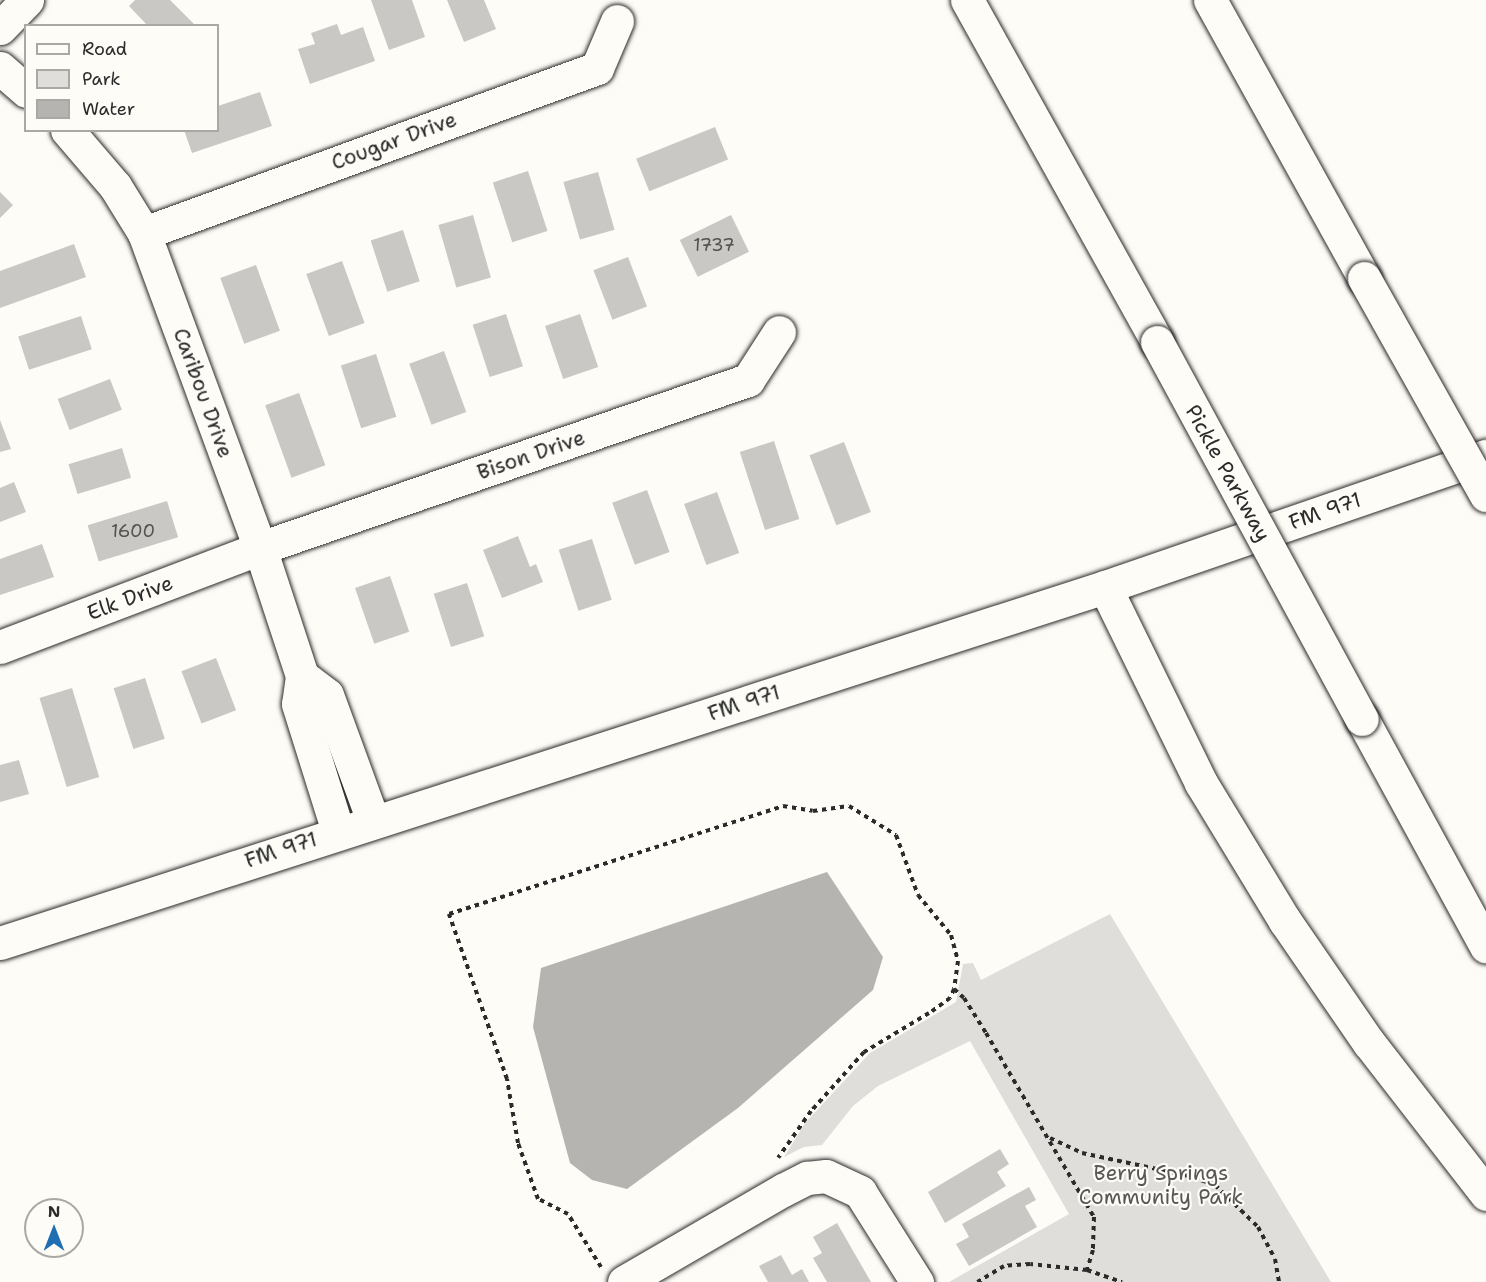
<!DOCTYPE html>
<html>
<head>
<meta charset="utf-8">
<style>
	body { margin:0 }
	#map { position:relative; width:1486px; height:1282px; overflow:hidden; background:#fdfcf7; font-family:"Shantell Sans",sans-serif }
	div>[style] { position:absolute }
	.green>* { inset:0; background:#dfdeda }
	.water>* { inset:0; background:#b5b4b1 }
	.building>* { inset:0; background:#c9c8c4; transform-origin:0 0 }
	.path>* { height:4px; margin-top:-2px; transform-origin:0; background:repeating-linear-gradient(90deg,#2b2b2b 0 4.5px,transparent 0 9px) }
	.roads { filter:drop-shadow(0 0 2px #2b2b2b) drop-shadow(0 0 2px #2b2b2b) }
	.minor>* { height:33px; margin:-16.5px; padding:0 16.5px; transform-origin:16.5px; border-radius:16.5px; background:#fdfcf7 }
	.major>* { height:33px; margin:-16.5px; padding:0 16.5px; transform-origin:16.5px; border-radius:16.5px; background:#fdfcf7 }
	.highway>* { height:33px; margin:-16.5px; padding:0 16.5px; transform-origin:16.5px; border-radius:16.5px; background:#fdfcf7 }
	.bridges { filter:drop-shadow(0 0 2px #2b2b2b) drop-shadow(0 0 2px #2b2b2b) }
	.highway-bridge>* { height:33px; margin:-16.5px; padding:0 16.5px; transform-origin:16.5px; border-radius:16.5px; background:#fdfcf7 }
	span { translate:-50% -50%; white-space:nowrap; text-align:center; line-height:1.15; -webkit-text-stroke:4.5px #fdfcf7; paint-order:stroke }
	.number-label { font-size:18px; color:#525251 }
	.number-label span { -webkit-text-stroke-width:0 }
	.street-label { font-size:21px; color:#2b2b2b }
	.park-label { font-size:21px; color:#585857 }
	.legend { position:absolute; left:24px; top:24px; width:195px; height:108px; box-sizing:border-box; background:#fdfcf7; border:2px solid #a9a8a5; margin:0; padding:8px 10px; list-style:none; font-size:18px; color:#2b2b2b }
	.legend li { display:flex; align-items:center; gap:12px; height:30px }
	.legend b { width:30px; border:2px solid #a9a8a5 }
	.north { position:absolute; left:24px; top:1198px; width:60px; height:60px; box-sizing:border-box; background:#fdfcf7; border:2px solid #a9a8a5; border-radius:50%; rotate:0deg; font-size:16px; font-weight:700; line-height:24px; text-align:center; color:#2b2b2b }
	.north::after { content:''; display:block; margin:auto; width:21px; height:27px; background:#1f6fb2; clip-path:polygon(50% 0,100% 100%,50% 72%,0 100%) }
</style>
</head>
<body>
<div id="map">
	<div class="green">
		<i style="clip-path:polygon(1110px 914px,1331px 1282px,949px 1282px,1069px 1214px,970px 1041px,878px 1086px,853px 1106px,822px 1145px,804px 1147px,784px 1157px,805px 1123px,870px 1053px,956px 1002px,963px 964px,973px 963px,981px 980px)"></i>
	</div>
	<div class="water">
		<i style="clip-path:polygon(827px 872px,883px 957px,873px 990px,738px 1108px,627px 1189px,592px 1180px,570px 1163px,533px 1027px,541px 968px)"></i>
	</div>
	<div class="building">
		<i style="clip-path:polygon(135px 0,170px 0,196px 26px,148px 26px,129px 6px)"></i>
		<i style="clip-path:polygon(371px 0,412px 0,425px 37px,389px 50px)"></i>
		<i style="clip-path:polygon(447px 0,484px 0,496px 29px,464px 42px)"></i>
		<i style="clip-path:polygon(337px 24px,341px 35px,363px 27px,375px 61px,310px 84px,298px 49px,315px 44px,311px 33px)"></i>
		<i style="clip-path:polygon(260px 92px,272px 126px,192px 153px,184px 130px,218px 130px,218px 106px)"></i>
		<i style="left:715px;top:127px;width:35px;height:85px;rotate:68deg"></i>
		<i style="left:528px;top:171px;width:63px;height:37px;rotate:72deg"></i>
		<i style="left:598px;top:172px;width:60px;height:36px;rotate:74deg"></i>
		<i style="clip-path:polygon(0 192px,13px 205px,0 218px)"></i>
		<i style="left:473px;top:215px;width:65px;height:36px;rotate:74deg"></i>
		<i style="left:731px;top:215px;width:41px;height:57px;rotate:64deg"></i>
		<i style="left:403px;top:230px;width:54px;height:34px;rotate:72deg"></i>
		<i style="clip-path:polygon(74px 244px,86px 277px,0 308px,0 271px)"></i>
		<i style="left:628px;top:257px;width:53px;height:37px;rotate:69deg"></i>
		<i style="left:342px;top:261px;width:66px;height:38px;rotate:70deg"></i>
		<i style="left:256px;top:265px;width:70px;height:38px;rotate:70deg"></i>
		<i style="left:506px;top:314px;width:55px;height:35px;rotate:72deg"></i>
		<i style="left:580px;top:314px;width:56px;height:37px;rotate:71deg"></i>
		<i style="left:81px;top:316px;width:35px;height:66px;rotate:72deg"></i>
		<i style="left:444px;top:351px;width:65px;height:37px;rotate:70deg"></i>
		<i style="left:376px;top:354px;width:66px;height:37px;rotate:72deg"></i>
		<i style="left:110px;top:379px;width:33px;height:56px;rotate:69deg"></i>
		<i style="left:299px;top:393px;width:77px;height:36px;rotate:70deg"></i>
		<i style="clip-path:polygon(0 420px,11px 449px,0 452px)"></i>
		<i style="left:774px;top:441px;width:82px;height:36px;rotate:72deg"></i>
		<i style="left:844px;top:442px;width:75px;height:37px;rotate:69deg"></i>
		<i style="left:122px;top:448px;width:31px;height:56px;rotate:73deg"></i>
		<i style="clip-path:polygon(14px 482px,26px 512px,0 522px,0 488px)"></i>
		<i style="left:647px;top:490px;width:66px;height:37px;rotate:70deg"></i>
		<i style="left:717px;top:492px;width:65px;height:35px;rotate:70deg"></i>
		<i style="left:167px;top:501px;width:38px;height:83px;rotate:73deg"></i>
		<i style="clip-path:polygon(518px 536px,530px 567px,536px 564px,543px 582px,502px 598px,483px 550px)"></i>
		<i style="left:592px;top:539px;width:64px;height:35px;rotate:72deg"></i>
		<i style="clip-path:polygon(42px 544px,54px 577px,0 595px,0 559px)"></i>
		<i style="left:390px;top:576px;width:59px;height:37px;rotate:71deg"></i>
		<i style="left:467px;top:583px;width:56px;height:35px;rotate:72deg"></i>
		<i style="left:216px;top:658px;width:56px;height:37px;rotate:69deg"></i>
		<i style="left:145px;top:678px;width:64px;height:33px;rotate:72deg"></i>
		<i style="left:72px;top:688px;width:93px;height:34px;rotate:73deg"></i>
		<i style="clip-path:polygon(19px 760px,29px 794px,0 802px,0 765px)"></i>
		<i style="clip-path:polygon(1000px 1149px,1009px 1164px,997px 1172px,1006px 1186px,945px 1223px,928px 1192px)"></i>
		<i style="clip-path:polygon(1029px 1187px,1036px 1200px,1025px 1206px,1037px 1227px,969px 1266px,956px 1244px,969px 1237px,962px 1224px)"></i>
		<i style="clip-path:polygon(837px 1223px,871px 1282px,827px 1282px,813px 1258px,822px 1253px,813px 1237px)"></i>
		<i style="clip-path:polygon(781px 1255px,792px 1275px,802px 1269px,809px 1282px,768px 1282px,759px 1266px)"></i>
	</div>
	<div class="path">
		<i style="left:954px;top:989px;width:13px;rotate:42deg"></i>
		<i style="left:964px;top:998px;width:41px;rotate:57.8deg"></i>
		<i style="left:986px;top:1033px;width:213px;rotate:59.6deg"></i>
		<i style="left:1094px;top:1217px;width:33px;rotate:92deg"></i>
		<i style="left:1093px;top:1250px;width:21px;rotate:107deg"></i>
		<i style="left:1087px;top:1270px;width:57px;rotate:-174deg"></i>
		<i style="left:1030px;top:1264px;width:26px;rotate:176deg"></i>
		<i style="left:1004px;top:1266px;width:31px;rotate:149deg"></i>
		<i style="left:1050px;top:1138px;width:35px;rotate:25deg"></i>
		<i style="left:1082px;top:1153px;width:105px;rotate:12.1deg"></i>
		<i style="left:1185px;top:1175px;width:32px;rotate:18deg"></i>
		<i style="left:1215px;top:1185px;width:60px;rotate:44.3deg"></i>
		<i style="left:1258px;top:1227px;width:36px;rotate:62deg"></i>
		<i style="left:1275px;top:1259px;width:23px;rotate:80deg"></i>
		<i style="left:601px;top:1267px;width:62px;rotate:-121.9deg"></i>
		<i style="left:568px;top:1214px;width:34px;rotate:-153deg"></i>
		<i style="left:538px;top:1199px;width:59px;rotate:-109.7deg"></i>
		<i style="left:518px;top:1143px;width:65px;rotate:-99.8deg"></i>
		<i style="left:507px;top:1079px;width:175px;rotate:-109.4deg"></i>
		<i style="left:449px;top:914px;width:351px;rotate:-17.9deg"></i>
		<i style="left:783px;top:806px;width:30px;rotate:9deg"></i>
		<i style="left:813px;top:811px;width:36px;rotate:-8deg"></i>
		<i style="left:849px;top:806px;width:55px;rotate:31.7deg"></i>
		<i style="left:896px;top:835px;width:64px;rotate:69.9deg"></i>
		<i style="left:918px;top:895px;width:52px;rotate:50.5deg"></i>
		<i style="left:951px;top:935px;width:27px;rotate:75deg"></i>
		<i style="left:958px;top:961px;width:28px;rotate:98deg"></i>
		<i style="left:954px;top:989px;width:10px;rotate:114deg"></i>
		<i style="left:950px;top:998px;width:26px;rotate:144deg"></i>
		<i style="left:929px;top:1013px;width:76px;rotate:149deg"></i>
		<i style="left:864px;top:1052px;width:79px;rotate:131.9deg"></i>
		<i style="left:811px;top:1111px;width:57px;rotate:125.1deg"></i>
		<i style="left:1087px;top:1270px;width:37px;rotate:19deg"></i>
	</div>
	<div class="roads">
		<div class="minor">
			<i style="left:0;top:28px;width:39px;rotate:-46deg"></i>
			<i style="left:0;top:68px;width:35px;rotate:41deg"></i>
			<i style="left:67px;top:130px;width:74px;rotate:49.4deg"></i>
			<i style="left:115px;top:186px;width:55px;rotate:58.3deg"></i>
			<i style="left:144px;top:233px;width:336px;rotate:69.8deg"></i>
			<i style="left:260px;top:548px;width:135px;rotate:71.8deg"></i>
			<i style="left:302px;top:676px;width:28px;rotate:98deg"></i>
			<i style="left:298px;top:704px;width:134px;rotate:72.6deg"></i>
			<i style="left:144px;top:233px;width:482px;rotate:-20deg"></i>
			<i style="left:597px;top:68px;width:51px;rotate:-66.9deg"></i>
			<i style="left:0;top:647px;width:278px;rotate:-20.8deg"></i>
			<i style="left:260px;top:548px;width:516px;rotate:-19deg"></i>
			<i style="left:748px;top:380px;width:57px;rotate:-57.1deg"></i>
			<i style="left:302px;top:676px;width:31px;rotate:37deg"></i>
			<i style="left:327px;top:695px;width:134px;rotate:69.9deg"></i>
			<i style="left:624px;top:1282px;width:184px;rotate:-30.1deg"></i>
			<i style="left:783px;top:1190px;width:27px;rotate:-27deg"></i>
			<i style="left:807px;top:1178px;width:19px;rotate:-6deg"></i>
			<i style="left:826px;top:1176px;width:38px;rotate:25deg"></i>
			<i style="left:860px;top:1192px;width:107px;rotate:57.7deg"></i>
		</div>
		<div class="major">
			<i style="left:0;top:943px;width:1161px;rotate:-17.86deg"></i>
			<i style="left:1105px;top:587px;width:403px;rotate:-19deg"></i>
		</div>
		<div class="highway">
			<i style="left:967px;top:0;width:391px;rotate:60.9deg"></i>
			<i style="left:1210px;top:0;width:318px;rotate:61deg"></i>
			<i style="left:1105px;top:587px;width:218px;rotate:63.9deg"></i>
			<i style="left:1201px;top:783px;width:162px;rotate:58.7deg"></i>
			<i style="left:1285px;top:921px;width:148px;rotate:55.5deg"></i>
			<i style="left:1369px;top:1043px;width:191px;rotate:52.2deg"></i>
			<i style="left:1362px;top:719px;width:259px;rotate:61.4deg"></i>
		</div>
	</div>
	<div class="bridges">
		<div class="highway-bridge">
			<i style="left:1364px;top:278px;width:249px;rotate:60.7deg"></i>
			<i style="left:1157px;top:342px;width:429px;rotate:61.5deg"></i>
		</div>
	</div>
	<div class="number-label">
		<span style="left:714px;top:245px">1737</span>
		<span style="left:133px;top:531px">1600</span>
	</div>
	<div class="street-label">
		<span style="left:394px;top:141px;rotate:-20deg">Cougar Drive</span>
		<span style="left:203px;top:393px;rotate:70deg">Caribou Drive</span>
		<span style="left:531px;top:455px;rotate:-19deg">Bison Drive</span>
		<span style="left:1228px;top:473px;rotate:61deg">Pickle Parkway</span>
		<span style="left:1325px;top:511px;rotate:-19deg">FM 971</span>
		<span style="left:130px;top:598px;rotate:-21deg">Elk Drive</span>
		<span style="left:744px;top:703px;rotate:-18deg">FM 971</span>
		<span style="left:281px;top:850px;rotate:-18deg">FM 971</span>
	</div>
	<div class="park-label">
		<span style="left:1161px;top:1185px">Berry Springs<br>Community Park</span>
	</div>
	<ul class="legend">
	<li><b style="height:8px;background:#fdfcf7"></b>Road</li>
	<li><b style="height:16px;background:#dfdeda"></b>Park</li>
	<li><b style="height:16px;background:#b5b4b1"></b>Water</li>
	</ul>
	<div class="north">N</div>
</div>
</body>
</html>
